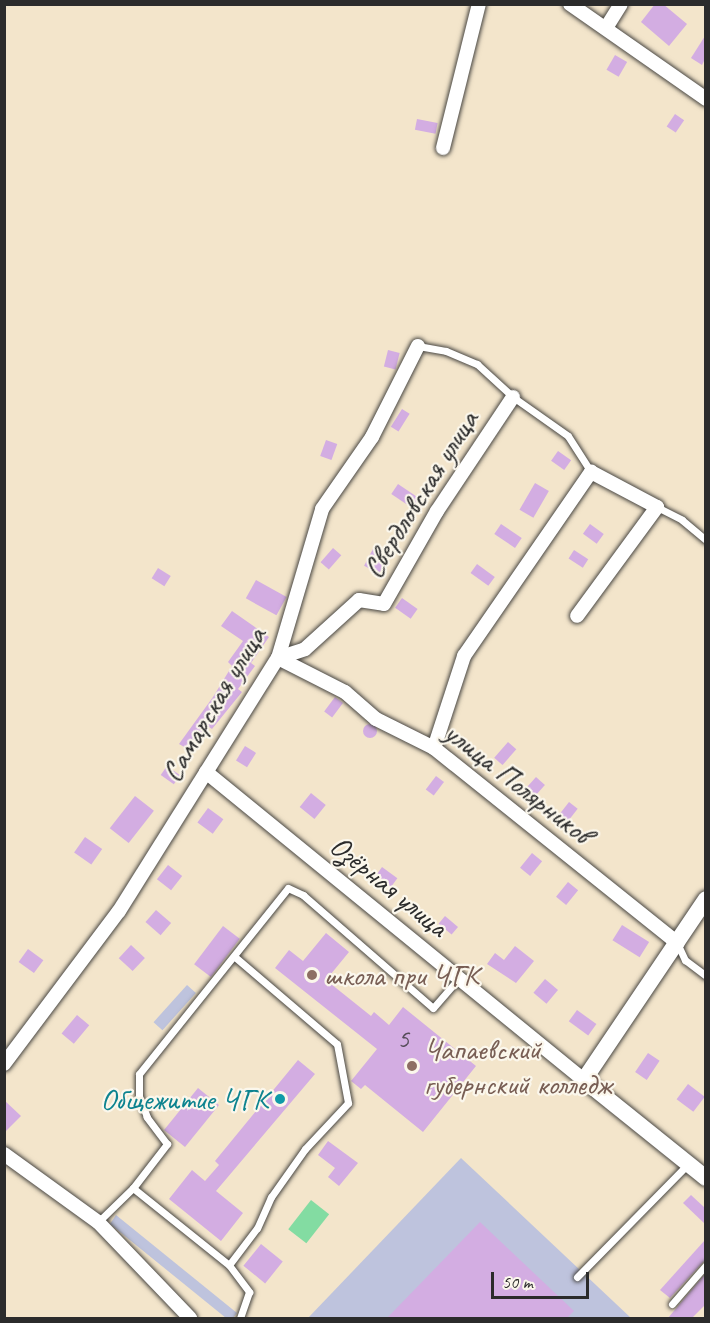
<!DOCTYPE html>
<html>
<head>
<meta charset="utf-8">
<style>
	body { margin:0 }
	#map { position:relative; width:710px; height:1323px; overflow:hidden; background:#f3e5cb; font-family:Caveat,sans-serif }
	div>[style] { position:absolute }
	.industrial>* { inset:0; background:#bec3dd; transform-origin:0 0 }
	.green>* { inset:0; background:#83dca2; transform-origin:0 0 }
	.building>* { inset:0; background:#d3ade2; transform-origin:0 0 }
	.round { border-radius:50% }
	.roads { filter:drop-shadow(0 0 2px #494743) drop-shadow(0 0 2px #494743) }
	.service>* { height:7px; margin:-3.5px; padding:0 3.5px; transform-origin:3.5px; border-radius:3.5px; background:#fff }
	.minor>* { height:14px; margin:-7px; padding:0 7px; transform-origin:7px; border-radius:7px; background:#fff }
	.tertiary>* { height:16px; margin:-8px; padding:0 8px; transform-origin:8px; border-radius:8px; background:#fff }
	.dots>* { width:16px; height:16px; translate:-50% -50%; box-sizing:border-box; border:3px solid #fbf7ec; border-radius:50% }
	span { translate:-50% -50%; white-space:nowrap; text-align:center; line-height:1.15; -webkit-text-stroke:4.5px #fbf7ec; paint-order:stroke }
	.number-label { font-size:27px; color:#554c59 }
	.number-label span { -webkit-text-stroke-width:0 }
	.street-label { font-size:30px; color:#2b2b2b }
	.education-label { font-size:30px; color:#785e54 }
	.left { translate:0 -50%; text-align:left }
	.culture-label { font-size:30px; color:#0d838f }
	.right { translate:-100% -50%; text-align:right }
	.frame { position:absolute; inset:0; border:6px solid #2b2b2b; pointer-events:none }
	.scale { position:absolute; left:491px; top:1272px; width:98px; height:27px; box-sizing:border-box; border:3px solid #2b2b2b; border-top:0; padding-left:8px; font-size:18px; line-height:21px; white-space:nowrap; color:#2b2b2b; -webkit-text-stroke:4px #fbf7ec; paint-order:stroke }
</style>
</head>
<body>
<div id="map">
	<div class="industrial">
		<i style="left:187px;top:985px;width:12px;height:50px;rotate:42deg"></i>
		<i style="clip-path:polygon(461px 1158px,631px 1318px,308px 1318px)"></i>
		<i style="clip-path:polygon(116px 1215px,237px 1313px,233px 1318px,226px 1318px,110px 1224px)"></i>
	</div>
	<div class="green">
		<i style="left:311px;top:1200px;width:23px;height:37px;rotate:38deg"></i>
	</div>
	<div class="building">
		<i style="clip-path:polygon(655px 4px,663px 4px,687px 24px,669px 46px,641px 22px)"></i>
		<i style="clip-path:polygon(705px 36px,705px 59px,702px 65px,691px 58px)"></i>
		<i style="left:615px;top:55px;width:14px;height:17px;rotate:30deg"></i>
		<i style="left:675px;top:114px;width:11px;height:15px;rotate:34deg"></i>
		<i style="left:417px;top:119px;width:21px;height:11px;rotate:11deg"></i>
		<i style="left:388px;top:350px;width:12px;height:17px;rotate:14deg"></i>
		<i style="left:402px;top:409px;width:9px;height:21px;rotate:32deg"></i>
		<i style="left:326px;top:440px;width:12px;height:17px;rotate:20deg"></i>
		<i style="left:558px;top:451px;width:16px;height:12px;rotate:35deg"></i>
		<i style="left:535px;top:483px;width:16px;height:31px;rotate:30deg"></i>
		<i style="left:398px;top:484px;width:29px;height:12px;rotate:34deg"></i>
		<i style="left:501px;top:524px;width:25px;height:12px;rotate:34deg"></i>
		<i style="left:590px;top:524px;width:17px;height:12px;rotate:36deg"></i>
		<i style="left:333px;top:548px;width:11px;height:19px;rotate:41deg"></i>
		<i style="left:373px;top:549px;width:17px;height:19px;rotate:28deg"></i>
		<i style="left:574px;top:550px;width:17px;height:10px;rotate:33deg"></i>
		<i style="left:477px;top:564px;width:22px;height:11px;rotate:36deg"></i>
		<i style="left:158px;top:568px;width:15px;height:12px;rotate:32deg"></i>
		<i style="left:256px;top:580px;width:35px;height:21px;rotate:29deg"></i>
		<i style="left:402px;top:598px;width:19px;height:12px;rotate:35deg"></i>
		<i style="clip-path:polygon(232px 611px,269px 637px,251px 663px,255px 666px,238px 689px,242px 692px,212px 729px,209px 727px,193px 752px,179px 744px,213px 697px,232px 666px,228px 662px,243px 641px,221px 626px)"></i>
		<i style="left:335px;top:697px;width:10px;height:18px;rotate:37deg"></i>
		<i class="round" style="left:363px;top:724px;width:14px;height:14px"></i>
		<i style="left:508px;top:742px;width:11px;height:21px;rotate:41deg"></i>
		<i style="left:245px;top:746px;width:13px;height:17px;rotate:32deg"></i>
		<i style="left:167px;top:766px;width:16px;height:11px;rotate:35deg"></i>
		<i style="left:436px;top:776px;width:10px;height:17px;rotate:37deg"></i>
		<i style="left:536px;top:777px;width:12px;height:17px;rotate:42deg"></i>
		<i style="left:311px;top:793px;width:19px;height:18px;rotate:39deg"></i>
		<i style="left:135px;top:796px;width:24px;height:41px;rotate:38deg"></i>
		<i style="left:569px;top:802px;width:11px;height:18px;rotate:38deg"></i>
		<i style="left:208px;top:808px;width:19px;height:18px;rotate:36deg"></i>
		<i style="left:85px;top:837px;width:21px;height:19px;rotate:35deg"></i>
		<i style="left:532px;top:853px;width:13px;height:19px;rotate:39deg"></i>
		<i style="left:168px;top:865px;width:18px;height:18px;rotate:38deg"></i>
		<i style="left:382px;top:867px;width:19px;height:11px;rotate:36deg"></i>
		<i style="left:568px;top:882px;width:13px;height:19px;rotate:39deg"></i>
		<i style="left:156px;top:910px;width:20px;height:16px;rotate:41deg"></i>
		<i style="left:445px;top:916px;width:17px;height:10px;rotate:40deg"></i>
		<i style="left:622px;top:925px;width:32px;height:18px;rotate:32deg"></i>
		<i style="left:223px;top:926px;width:21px;height:48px;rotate:37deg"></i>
		<i style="clip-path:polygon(326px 933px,349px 952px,326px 980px,371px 1016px,374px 1012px,389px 1025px,403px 1007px,476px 1066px,423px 1132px,365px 1085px,361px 1089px,351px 1081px,377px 1049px,275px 968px,289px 950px,303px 961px)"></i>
		<i style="left:131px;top:945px;width:19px;height:18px;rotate:43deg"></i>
		<i style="clip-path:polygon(515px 946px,534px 961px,516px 983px,487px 964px,495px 953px,504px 960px)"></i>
		<i style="left:28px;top:949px;width:19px;height:16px;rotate:36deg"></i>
		<i style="left:545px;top:979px;width:17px;height:18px;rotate:40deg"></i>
		<i style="left:577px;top:1010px;width:24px;height:14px;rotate:36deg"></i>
		<i style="left:77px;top:1015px;width:16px;height:24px;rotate:40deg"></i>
		<i style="left:648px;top:1053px;width:14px;height:23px;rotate:34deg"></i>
		<i style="clip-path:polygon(298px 1060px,315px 1074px,216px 1191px,243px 1213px,221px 1241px,169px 1199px,192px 1170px,205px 1181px,219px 1165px,215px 1161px)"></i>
		<i style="left:688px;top:1084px;width:21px;height:19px;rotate:37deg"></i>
		<i style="left:198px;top:1088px;width:27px;height:54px;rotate:39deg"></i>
		<i style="clip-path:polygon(4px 1100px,21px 1116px,4px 1133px)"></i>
		<i style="clip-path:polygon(328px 1141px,358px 1163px,339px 1186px,328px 1177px,335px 1168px,318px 1155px)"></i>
		<i style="clip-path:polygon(691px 1195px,705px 1208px,705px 1224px,683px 1203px)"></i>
		<i style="clip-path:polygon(480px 1222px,574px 1311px,567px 1318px,387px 1318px)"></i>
		<i style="clip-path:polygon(705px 1240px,705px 1260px,670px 1298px,660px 1290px)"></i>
		<i style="left:261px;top:1244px;width:28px;height:28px;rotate:39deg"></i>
		<i style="clip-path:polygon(705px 1274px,705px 1305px,692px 1318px,668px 1318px)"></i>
	</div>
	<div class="roads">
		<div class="service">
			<i style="left:418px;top:346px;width:28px;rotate:10deg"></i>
			<i style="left:446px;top:351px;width:34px;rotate:23deg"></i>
			<i style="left:477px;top:364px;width:49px;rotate:42.5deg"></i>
			<i style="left:513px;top:397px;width:67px;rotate:35.3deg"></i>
			<i style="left:568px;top:436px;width:43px;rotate:57.4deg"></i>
			<i style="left:657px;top:507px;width:28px;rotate:27deg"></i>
			<i style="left:682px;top:520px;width:31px;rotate:40deg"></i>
			<i style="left:678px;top:945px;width:17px;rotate:65deg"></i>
			<i style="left:685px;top:960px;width:26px;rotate:37deg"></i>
			<i style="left:235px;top:957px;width:134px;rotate:40.5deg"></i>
			<i style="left:337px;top:1044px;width:60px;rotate:79.4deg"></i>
			<i style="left:348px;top:1103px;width:63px;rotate:133.1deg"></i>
			<i style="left:305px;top:1149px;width:59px;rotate:125.3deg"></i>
			<i style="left:271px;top:1197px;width:34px;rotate:114deg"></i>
			<i style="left:257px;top:1228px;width:46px;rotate:127.1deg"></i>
			<i style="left:229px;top:1265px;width:34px;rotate:53deg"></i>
			<i style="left:249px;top:1292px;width:28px;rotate:109deg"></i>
			<i style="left:133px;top:1188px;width:123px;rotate:38.7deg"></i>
			<i style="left:98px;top:1222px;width:49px;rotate:-44.2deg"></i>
			<i style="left:133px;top:1188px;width:56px;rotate:-52.3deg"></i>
			<i style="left:167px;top:1144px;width:34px;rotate:-127deg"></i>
			<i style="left:147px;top:1117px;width:22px;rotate:-111deg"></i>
			<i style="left:139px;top:1096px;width:22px;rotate:-90deg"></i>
			<i style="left:139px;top:1074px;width:238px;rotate:-51.3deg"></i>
			<i style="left:288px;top:888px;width:17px;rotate:25deg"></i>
			<i style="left:303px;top:895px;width:172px;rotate:41deg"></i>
			<i style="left:433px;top:1008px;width:40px;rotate:-49deg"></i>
			<i style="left:577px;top:1277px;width:158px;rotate:-45.5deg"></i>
			<i style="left:672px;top:1304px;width:52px;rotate:-48.9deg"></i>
		</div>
		<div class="minor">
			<i style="left:570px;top:4px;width:166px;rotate:34.9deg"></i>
			<i style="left:606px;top:28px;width:28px;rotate:-58deg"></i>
			<i style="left:443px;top:148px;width:148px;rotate:-76deg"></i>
			<i style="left:278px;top:658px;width:75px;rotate:26.9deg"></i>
			<i style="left:345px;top:692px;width:41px;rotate:41.1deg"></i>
			<i style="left:376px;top:719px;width:65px;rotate:26.6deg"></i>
			<i style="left:434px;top:748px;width:312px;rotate:38.7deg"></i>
			<i style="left:278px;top:658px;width:28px;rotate:-18deg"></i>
			<i style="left:305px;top:649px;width:73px;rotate:-42.2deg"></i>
			<i style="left:359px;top:600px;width:25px;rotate:9deg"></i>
			<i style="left:384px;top:604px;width:107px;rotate:-60.3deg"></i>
			<i style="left:437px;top:511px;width:137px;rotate:-56.3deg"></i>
			<i style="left:434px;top:748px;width:97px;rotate:-71.9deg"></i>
			<i style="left:464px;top:656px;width:224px;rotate:-55.4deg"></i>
			<i style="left:591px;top:472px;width:75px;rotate:27.9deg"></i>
			<i style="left:657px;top:507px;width:135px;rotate:126.3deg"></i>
			<i style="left:206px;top:772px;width:488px;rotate:39.2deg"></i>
			<i style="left:4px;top:1064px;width:191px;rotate:-53.1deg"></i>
			<i style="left:119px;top:911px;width:299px;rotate:-57.9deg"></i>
			<i style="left:278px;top:658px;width:155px;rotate:-73.5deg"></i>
			<i style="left:322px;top:509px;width:88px;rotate:-55.2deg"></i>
			<i style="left:372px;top:437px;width:102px;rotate:-63.2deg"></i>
			<i style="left:4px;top:1154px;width:116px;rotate:35.9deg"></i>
			<i style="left:98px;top:1222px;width:133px;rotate:46.2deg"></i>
		</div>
		<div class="tertiary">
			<i style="left:706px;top:899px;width:218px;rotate:124deg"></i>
			<i style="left:584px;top:1080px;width:156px;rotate:38.8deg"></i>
		</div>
	</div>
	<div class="dots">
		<i style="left:312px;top:975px;background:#8d6e63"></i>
		<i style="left:412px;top:1066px;background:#8d6e63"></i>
		<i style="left:280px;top:1099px;background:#0f9aa8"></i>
	</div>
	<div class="number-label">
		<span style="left:403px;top:1039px">5</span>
	</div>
	<div class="street-label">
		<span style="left:420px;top:494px;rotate:-58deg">Свердловская улица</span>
		<span style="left:213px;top:704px;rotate:-59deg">Самарская улица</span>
		<span style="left:518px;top:783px;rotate:38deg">улица Полярников</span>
		<span style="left:389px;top:886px;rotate:39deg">Озёрная улица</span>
	</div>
	<div class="education-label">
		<span class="left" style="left:324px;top:975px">школа при ЧГК</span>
		<span class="left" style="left:424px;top:1066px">Чапаевский<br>губернский колледж</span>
	</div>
	<div class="culture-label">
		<span class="right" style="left:268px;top:1099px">Общежитие ЧГК</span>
	</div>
	<div class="frame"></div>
	<div class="scale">50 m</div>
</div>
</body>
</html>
